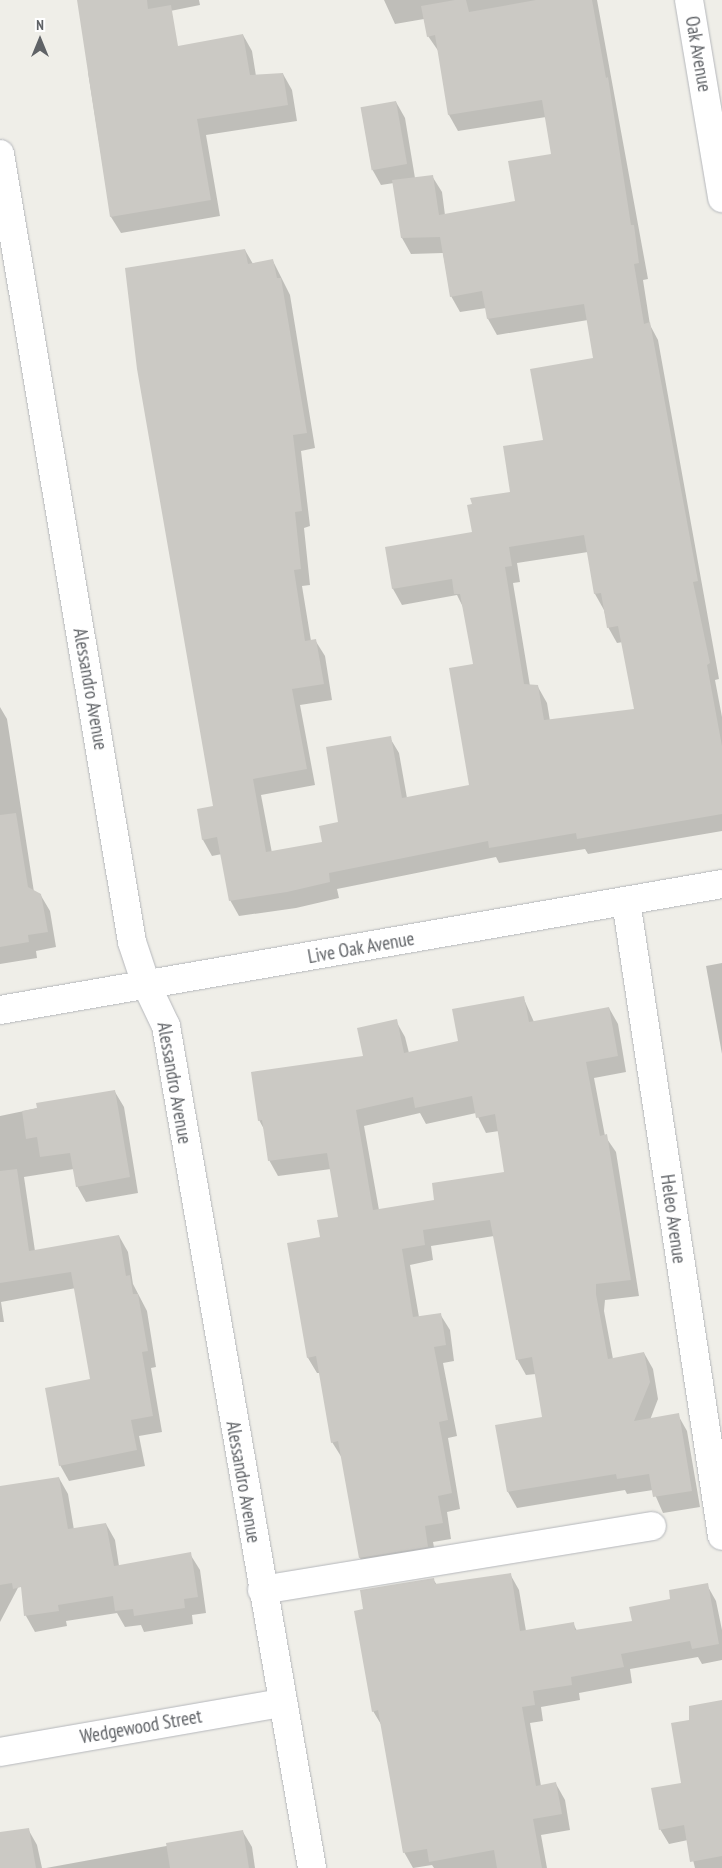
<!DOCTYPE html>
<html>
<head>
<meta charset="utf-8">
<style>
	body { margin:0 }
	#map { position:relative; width:722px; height:1868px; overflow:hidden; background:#efeee8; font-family:"PT Sans Narrow",sans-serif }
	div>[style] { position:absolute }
	.shadow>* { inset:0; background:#0003 }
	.building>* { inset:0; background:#cbc9c4; transform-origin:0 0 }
	.roads { filter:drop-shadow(0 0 1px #b5b7bb) drop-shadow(0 0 1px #b5b7bb) }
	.minor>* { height:28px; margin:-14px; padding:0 14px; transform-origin:14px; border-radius:14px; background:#fff }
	span { translate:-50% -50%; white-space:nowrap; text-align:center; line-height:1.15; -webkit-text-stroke:4.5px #fff; paint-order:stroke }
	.street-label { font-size:19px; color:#5f6266 }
	.north { position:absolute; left:15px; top:15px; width:50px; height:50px; -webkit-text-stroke:4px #fff; paint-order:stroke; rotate:0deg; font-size:14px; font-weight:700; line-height:20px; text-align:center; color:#5f6266 }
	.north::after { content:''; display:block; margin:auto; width:18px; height:22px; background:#5f6266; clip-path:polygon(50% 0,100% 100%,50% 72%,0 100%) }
</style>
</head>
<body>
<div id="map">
	<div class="shadow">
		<i style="clip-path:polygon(79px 0,199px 0,200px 5px,91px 27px)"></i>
		<i style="clip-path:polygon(evenodd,384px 0,597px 0,648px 279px,643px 280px,650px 325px,658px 340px,719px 679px,715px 680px,722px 717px,722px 831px,588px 854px,585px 849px,499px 863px,496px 857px,337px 889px,339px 898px,296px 908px,239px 916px,230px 900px,222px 854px,212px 856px,203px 840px,198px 810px,215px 807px,245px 250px,253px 264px,273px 261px,290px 295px,315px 448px,301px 451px,310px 526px,304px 528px,310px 585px,302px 586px,311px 641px,315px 640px,325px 656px,332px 700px,300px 705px,315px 785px,261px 795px,272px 853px,323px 843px,340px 823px,390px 738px,399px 753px,407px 798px,471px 786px,474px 665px,464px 609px,457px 595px,402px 605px,393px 589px,386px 548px,474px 533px,511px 493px,594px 359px,588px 320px,497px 335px,488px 319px,486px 308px,460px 312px,451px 296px,443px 253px,411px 254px,402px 238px,394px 183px,381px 185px,372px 169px,396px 102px,405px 118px,415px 178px,432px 176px,442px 192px,445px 215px,516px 202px,552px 155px,546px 117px,458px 131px,449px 115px,439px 52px,428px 36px,424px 19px,395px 24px,384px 0,588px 552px,595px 594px,604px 610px,608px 627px,617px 643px,623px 642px,636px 710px,550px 721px,547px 703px,538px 687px,530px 686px,513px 583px,520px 582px,517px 563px,588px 552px)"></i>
		<i style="clip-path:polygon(243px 35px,252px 51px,256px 76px,283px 74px,292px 90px,297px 121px,206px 135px,220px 216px,121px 233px,111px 217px,88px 72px)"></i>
		<i style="clip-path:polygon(0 707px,7px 719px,34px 892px,40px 894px,50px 911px,56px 947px,36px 951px,37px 958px,0 964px)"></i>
		<i style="clip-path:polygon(722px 963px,722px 1054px,706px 966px)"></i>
		<i style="clip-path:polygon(evenodd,523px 997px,534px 1022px,609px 1008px,618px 1024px,626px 1072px,594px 1078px,605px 1136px,616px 1152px,639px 1296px,605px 1300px,604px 1311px,613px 1359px,644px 1353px,653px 1369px,658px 1399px,650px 1420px,678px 1415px,687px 1431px,700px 1507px,663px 1513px,653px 1490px,627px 1494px,625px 1490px,517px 1508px,508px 1492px,543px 1418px,536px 1374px,526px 1375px,517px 1359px,494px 1236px,431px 1246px,433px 1260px,410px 1265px,419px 1317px,440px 1314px,450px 1330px,454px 1361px,443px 1363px,457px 1436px,448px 1438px,460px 1509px,447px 1512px,451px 1539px,433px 1542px,437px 1563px,369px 1574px,360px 1558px,342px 1458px,332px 1442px,320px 1373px,317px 1373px,308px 1358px,322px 1238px,339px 1218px,331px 1169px,278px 1176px,269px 1160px,265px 1131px,259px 1120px,364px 1057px,396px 1021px,405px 1037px,409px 1053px,460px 1042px,523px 997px,420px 1113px,426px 1124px,476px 1113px,486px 1133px,499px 1131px,506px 1173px,436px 1201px,379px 1210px,364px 1126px,420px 1113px)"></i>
		<i style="clip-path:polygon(115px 1092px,124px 1107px,138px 1193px,86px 1202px,77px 1186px,74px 1169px,24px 1177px,35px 1251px,119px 1236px,128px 1252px,133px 1284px,147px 1311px,156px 1367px,151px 1368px,162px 1432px,139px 1436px,145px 1466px,69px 1481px,60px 1465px,92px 1380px,76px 1288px,1px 1302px,4px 1322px,0 1322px,0 1116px)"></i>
		<i style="clip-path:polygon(59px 1478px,68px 1494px,74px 1530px,106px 1524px,115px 1540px,119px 1566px,190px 1554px,200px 1570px,206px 1613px,192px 1615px,193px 1624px,144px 1632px,141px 1625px,125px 1627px,117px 1613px,66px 1621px,67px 1626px,35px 1632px,26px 1616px,21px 1582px,0 1622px,0 1497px)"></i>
		<i style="clip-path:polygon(510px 1574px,519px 1590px,526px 1631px,573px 1623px,577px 1631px,633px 1622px,707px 1585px,716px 1601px,722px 1630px,722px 1660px,702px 1664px,698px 1657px,630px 1669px,632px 1683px,579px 1693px,580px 1700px,541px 1707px,543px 1721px,530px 1723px,541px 1786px,556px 1784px,565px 1800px,570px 1830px,541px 1835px,547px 1868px,434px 1868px,432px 1865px,413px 1868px,404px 1852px,382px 1726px,373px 1711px,365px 1610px,433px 1579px,437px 1585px)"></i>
		<i style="clip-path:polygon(722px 1702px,722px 1868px,695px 1868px,688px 1840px,669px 1844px,660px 1829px,683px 1784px,690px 1721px)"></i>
		<i style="clip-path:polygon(28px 1829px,37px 1845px,42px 1868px,0 1868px,0 1833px)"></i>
		<i style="clip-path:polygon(243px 1832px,252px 1847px,255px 1868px,46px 1868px)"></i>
	</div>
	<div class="building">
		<i style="clip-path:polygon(77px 0,147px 0,148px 9px,171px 5px,178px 46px,243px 34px,250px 75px,283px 73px,288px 105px,197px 119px,211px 200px,110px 217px)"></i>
		<i style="clip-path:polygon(evenodd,455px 0,466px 0,469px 12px,536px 0,592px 0,606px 78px,608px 77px,631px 225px,634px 225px,639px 263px,634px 264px,644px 324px,650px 322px,698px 581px,693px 582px,710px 663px,707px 665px,722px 746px,722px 814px,577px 839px,576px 833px,489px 848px,488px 841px,329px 873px,330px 882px,287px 892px,229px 901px,217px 837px,202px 840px,197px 809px,213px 806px,137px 369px,125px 268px,245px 249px,248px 264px,273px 259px,277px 278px,281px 278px,307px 433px,293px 435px,302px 511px,295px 512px,301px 569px,294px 570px,305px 641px,316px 639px,324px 684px,292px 689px,307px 769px,253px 779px,266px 852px,322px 842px,319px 826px,338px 822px,326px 747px,391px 736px,402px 798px,469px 785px,449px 668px,473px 664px,460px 594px,454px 594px,452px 579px,392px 589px,385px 547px,472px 532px,467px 505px,472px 504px,470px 498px,510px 492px,503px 446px,543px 440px,530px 369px,593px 358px,584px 304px,487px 319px,482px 291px,450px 297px,440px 237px,401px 238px,392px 180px,433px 175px,439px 215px,515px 201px,508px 161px,551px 154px,542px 100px,448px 115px,435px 35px,427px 37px,421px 6px,455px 0,584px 535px,594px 594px,601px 593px,607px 628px,618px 626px,634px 709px,544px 720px,538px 685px,524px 684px,505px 567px,512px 566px,509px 547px,584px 535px)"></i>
		<i style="left:396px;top:101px;width:64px;height:36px;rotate:80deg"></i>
		<i style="clip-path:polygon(16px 813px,28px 887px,41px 894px,48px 932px,28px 935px,29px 942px,0 947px,0 815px)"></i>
		<i style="clip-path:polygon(evenodd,524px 996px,529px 1022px,609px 1007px,618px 1056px,586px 1062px,600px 1136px,607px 1134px,631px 1280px,596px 1284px,596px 1294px,608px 1359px,644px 1352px,650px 1382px,634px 1421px,679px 1413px,692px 1491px,653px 1497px,649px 1474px,617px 1479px,616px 1474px,507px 1492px,495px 1425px,542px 1417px,532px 1357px,516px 1360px,490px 1220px,423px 1230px,425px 1245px,402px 1249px,413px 1317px,441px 1313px,446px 1345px,434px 1347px,448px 1420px,439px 1422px,452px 1493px,438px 1496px,443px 1523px,425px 1526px,428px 1547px,359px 1558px,338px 1441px,331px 1443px,316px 1356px,307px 1358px,287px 1243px,320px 1237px,317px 1220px,338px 1217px,327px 1153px,268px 1161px,262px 1120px,258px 1121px,251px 1072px,363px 1056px,357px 1028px,397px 1019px,404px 1053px,458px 1041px,452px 1009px,524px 996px,472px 1096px,476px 1118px,495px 1114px,504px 1172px,432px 1183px,434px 1200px,373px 1210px,356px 1110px,413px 1097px,415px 1108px,472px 1096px)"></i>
		<i style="clip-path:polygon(115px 1090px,130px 1177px,76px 1187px,70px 1153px,40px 1157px,37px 1137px,26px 1139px,22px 1111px,37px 1108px,36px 1103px)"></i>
		<i style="clip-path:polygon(17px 1169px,29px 1251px,119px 1235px,126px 1276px,130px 1275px,133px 1294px,138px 1294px,148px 1351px,142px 1352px,153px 1416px,131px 1420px,137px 1450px,59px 1466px,45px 1388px,90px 1379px,71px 1272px,0 1283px,0 1171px)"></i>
		<i style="clip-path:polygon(59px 1477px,68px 1529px,106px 1523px,114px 1566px,191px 1552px,198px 1597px,184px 1599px,185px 1608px,134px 1616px,133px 1609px,115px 1611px,113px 1596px,58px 1605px,59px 1611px,24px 1616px,21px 1587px,13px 1589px,12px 1583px,0 1585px,0 1486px)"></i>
		<i style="clip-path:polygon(511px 1573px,520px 1631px,574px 1622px,575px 1630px,632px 1621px,629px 1607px,670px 1599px,669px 1590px,708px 1583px,719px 1644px,692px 1649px,690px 1641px,621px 1654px,624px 1667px,571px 1677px,572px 1685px,533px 1691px,535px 1705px,522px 1707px,536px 1786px,556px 1782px,562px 1814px,533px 1819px,542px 1868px,497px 1868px,494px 1850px,429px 1862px,427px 1849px,403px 1853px,378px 1710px,372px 1712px,354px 1611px,363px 1609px,360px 1590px,434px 1578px,435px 1584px)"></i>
		<i style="clip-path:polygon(722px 1700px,722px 1856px,690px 1862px,684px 1825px,659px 1830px,651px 1788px,681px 1783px,671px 1723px,689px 1720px,689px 1706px)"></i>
		<i style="clip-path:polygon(29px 1828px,36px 1868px,0 1868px,0 1832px)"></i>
		<i style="clip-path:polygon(243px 1830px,249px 1868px,170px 1868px,166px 1843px)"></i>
	</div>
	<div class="roads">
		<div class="minor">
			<i style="left:689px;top:0;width:201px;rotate:80.5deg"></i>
			<i style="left:0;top:154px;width:799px;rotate:80.49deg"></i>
			<i style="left:132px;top:942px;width:44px;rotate:71.6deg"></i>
			<i style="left:146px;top:984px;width:47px;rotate:64.5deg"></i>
			<i style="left:166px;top:1026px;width:855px;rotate:80.16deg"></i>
			<i style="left:626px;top:901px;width:642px;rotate:81.4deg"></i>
			<i style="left:0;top:1010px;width:733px;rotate:-9.9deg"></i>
			<i style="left:262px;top:1590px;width:395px;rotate:-9.3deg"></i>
			<i style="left:0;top:1752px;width:286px;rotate:-9.9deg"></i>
		</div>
	</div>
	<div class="street-label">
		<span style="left:698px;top:54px;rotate:80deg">Oak Avenue</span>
		<span style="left:90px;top:689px;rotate:80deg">Alessandro Avenue</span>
		<span style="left:361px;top:948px;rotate:-10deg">Live Oak Avenue</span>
		<span style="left:174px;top:1083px;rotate:80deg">Alessandro Avenue</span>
		<span style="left:673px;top:1219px;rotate:82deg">Heleo Avenue</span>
		<span style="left:243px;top:1482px;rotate:80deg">Alessandro Avenue</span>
		<span style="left:141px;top:1727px;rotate:-10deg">Wedgewood Street</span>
	</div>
	<div class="north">N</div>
</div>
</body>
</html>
